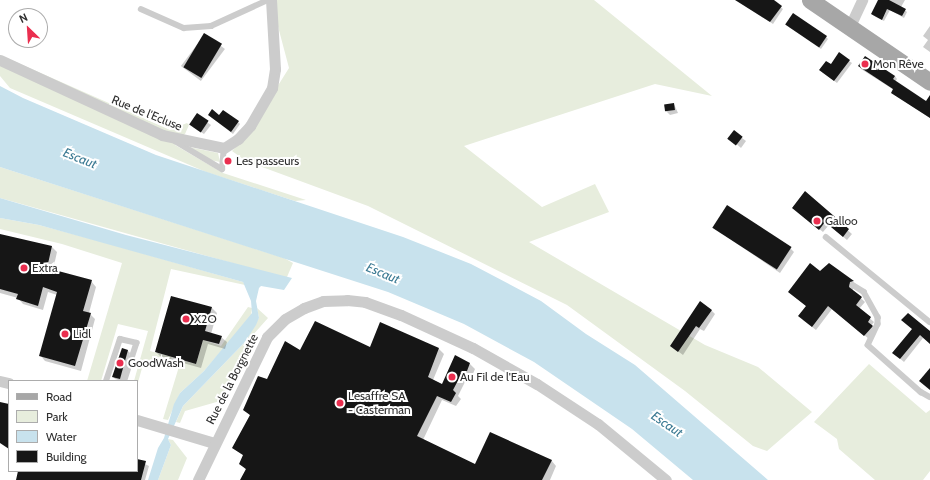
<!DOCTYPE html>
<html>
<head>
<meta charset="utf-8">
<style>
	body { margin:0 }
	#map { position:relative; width:930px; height:480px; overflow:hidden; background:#fff; font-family:Cabin,sans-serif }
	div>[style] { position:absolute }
	.green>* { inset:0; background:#e7eddd }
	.water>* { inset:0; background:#c8e2ed }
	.shadow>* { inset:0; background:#0003; transform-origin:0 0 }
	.building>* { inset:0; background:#161616; transform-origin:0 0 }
	.service>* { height:5.5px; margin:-2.75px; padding:0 2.75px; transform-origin:2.75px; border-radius:2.75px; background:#ccc }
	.minor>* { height:11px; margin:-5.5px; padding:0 5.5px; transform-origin:5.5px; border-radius:5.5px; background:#ccc }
	.primary>* { height:17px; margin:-8.5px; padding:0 8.5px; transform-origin:8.5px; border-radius:8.5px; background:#a7a7a7 }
	.dots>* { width:11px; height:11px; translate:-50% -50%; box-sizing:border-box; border:2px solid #fff; border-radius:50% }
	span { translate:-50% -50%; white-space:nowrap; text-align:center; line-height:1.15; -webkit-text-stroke:4px #fff; paint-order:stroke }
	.poi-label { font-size:12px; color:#2f2f2f }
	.left { translate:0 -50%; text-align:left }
	.street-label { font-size:12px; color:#2f2f2f }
	.water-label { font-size:13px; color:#3b7a93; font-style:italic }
	.legend { position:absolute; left:8px; top:380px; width:130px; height:92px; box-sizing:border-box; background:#fff; border:1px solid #acacac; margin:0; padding:5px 7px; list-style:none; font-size:12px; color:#2f2f2f }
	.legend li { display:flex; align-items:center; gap:8px; height:20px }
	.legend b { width:20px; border:1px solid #acacac }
	.north { position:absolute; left:8px; top:8px; width:40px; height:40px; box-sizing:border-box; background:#fff; border:1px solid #acacac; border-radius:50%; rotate:335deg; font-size:11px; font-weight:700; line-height:16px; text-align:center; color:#2f2f2f }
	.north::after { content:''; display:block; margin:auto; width:14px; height:18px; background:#ea2e4f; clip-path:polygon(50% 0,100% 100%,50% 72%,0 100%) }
</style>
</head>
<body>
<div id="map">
	<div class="green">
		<i style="clip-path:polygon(271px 0,594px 0,712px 96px,655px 84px,464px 146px,542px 207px,595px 184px,609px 212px,529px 242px,705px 345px,758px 367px,812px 412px,767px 451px,753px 446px,685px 391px,567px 305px,368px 206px,246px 161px,232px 151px,247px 135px,289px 68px)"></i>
		<i style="clip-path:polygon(0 55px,170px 130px,187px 123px,189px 125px,185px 134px,175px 141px,175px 145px,223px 173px,306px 200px,295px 201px,206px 172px,10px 88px,0 76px)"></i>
		<i style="clip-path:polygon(189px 147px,218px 153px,220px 162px,210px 160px)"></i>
		<i style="clip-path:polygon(0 167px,284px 258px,293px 263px,287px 277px,282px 277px,0 198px)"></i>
		<i style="clip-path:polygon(0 218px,39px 225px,106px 243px,243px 282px,245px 285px,171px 269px,150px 351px,172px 357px,168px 369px,144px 361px,137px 386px,137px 381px,134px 381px,148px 331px,118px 324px,101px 381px,87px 381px,122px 263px,62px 244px,0 229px)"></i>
		<i style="clip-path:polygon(248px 307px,252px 308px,251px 316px,204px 371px,180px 393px,168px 420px,163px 419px,181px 360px,196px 364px,203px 340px,221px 346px)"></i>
		<i style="clip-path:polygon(257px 308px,268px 318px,253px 335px,220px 401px,185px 411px,180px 423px,176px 422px,183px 406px,245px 342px,259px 318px)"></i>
		<i style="clip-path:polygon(869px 364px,926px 413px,930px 410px,930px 471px,923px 480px,875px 480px,839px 449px,837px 439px,814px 422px)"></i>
		<i style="clip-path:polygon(168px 439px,173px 440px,187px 458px,178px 480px,158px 480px,171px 445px)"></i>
	</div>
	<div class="water">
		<i style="clip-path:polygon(0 86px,23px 98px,156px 155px,403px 237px,471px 264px,541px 301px,586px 334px,635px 365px,768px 480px,693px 480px,632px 429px,534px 362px,464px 324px,388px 292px,0 167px)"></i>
		<i style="clip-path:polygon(0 198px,126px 235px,292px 278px,284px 290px,261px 286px,259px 288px,256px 301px,259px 318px,256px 325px,245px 342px,183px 406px,168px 439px,171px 445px,158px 480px,148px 480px,158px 448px,164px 438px,174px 404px,180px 393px,204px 371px,252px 313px,251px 301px,243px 282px,39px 225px,0 218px)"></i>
	</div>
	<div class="shadow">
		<i style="clip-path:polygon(736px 0,771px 0,783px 9px,773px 24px)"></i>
		<i style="clip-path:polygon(879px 0,905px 0,901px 7px,907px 12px,904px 18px,890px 10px,884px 21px,874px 16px,872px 14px)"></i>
		<i style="clip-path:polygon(930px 26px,930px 52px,923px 47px,928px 40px,923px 36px)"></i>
		<i style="clip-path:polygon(789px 27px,826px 37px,828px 39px,821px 49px)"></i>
		<i style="left:205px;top:34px;width:25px;height:40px;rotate:37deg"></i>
		<i style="clip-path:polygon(865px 57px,895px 76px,897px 79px,895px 82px,930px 105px,930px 118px,895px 95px,894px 90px,861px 69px,859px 66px)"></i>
		<i style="clip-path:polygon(849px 61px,852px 63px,837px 83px,822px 72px,831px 66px)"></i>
		<i style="clip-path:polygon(674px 104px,678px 113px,670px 115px,666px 111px)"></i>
		<i style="clip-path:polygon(197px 115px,211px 125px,204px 134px,193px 127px)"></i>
		<i style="clip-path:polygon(219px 116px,238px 122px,240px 124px,233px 134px,211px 117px)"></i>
		<i style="clip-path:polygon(742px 138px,746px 141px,741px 148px,733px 141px)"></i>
		<i style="clip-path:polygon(805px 193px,852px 234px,847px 240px,829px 225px,823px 232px,797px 211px)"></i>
		<i style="clip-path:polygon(714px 228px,790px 248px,794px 252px,780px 273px)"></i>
		<i style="clip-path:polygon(0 235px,52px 247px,57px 252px,53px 270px,91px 281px,96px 287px,89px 313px,95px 319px,81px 371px,45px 361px,40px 355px,57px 295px,48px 292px,43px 310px,23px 304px,18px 298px,0 293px)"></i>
		<i style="clip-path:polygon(829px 264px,857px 285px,853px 286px,853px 291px,865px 302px,859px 309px,874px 322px,871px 326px,876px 330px,869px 339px,832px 309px,816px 330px,803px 320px,807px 307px,793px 295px)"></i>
		<i style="clip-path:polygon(212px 308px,217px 313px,211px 334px,221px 337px,227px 342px,225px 349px,208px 344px,201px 368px,161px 357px,156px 352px)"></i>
		<i style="clip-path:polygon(711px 310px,715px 314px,704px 331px,700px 329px,683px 355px,671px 346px)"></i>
		<i style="clip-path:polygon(913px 329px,930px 332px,930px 343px,923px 338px,904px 362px,897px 356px)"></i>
		<i style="clip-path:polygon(370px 349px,439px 349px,444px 354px,433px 380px,443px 385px,470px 364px,475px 369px,472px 376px,468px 376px,458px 396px,461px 399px,456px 406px,442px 400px,423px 440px,476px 465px,551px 460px,556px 466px,550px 480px,241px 480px,246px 470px,241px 464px,244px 456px,233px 448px,251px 416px,245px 410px,268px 381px,301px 351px)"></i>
		<i style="clip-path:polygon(127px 350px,130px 353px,122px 381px,115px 379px,113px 376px)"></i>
		<i style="clip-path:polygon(137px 460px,149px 466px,145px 480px,17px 480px,19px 471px,137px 471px)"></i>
	</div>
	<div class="building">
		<i style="clip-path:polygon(735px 0,774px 0,782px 6px,770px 22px)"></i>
		<i style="clip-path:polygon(878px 0,889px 0,906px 9px,902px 16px,887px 9px,882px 20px,871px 14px)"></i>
		<i style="left:793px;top:13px;width:41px;height:14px;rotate:34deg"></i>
		<i style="left:204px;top:33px;width:21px;height:40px;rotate:31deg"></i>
		<i style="clip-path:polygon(839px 52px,850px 60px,834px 81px,819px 70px,826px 61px,831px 64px)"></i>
		<i style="clip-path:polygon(865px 56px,895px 76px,893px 79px,926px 101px,930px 95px,930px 118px,891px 93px,893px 89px,858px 66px)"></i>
		<i style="left:674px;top:103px;width:7px;height:10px;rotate:82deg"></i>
		<i style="clip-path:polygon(212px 109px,219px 115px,223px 110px,239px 121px,231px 132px,208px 115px)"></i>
		<i style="left:197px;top:113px;width:14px;height:14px;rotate:34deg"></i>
		<i style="left:734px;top:130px;width:11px;height:11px;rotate:38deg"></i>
		<i style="clip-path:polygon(805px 191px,849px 229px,843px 237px,825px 222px,819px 230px,792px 208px)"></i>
		<i style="left:727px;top:205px;width:77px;height:27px;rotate:33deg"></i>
		<i style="clip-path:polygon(0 234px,52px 246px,47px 268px,92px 280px,83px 311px,91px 313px,75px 366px,39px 356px,57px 292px,43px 287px,38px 306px,16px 299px,18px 294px,0 289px)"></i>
		<i style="clip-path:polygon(810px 263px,820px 271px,829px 263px,854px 281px,850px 282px,849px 287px,862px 297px,856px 305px,871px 317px,868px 322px,873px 326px,864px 336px,828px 306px,812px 327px,798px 316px,806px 306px,788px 292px)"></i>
		<i style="clip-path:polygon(171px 296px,212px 307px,205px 331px,222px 336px,219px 344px,203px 340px,196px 364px,155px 352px)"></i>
		<i style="clip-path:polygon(700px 301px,712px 310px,699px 328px,696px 326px,678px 352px,670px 346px)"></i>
		<i style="clip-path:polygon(908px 313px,930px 331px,930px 344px,920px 335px,900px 359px,892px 353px,912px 329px,901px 320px)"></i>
		<i style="clip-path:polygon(315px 321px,370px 347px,380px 322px,439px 348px,428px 377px,442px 384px,455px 355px,470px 363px,467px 371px,463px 371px,453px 390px,456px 393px,451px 402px,437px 396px,417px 436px,475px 464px,490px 432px,552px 460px,542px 480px,240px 480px,246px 469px,239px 464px,243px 455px,232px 448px,250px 415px,243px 410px,258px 376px,267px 379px,285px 341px,300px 350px)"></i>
		<i style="clip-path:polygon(122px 348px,128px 350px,120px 379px,112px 377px)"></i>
		<i style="clip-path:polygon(930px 368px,930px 390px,919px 381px)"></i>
		<i style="clip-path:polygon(0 402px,9px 404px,9px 449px,0 443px)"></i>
		<i style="clip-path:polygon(137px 459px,146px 461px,141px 480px,16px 480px,18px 471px,137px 471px)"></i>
	</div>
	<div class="service">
		<i style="left:141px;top:9px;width:47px;rotate:23.8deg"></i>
		<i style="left:184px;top:28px;width:27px;rotate:-4deg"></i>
		<i style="left:211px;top:26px;width:63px;rotate:-24.5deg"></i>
		<i style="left:175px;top:141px;width:55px;rotate:30.8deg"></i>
		<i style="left:222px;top:169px;width:21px;rotate:-85deg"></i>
		<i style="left:826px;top:237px;width:134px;rotate:39.3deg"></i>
		<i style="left:853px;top:285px;width:13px;rotate:32deg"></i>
		<i style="left:864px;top:292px;width:29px;rotate:61deg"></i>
		<i style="left:878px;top:317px;width:7px;rotate:90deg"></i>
		<i style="left:878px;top:324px;width:23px;rotate:115deg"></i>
		<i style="left:868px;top:345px;width:71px;rotate:41.6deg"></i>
		<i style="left:921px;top:392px;width:10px;rotate:29deg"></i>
		<i style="left:106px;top:381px;width:44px;rotate:-71.6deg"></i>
		<i style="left:120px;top:339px;width:17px;rotate:13deg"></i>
		<i style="left:137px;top:343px;width:40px;rotate:108deg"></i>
	</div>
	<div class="minor">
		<i style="left:850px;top:26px;width:29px;rotate:-65deg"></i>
		<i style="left:0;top:60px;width:179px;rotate:24.8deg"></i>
		<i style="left:162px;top:135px;width:63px;rotate:11.8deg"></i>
		<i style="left:224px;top:148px;width:17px;rotate:-33deg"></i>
		<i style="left:238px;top:139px;width:18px;rotate:-47deg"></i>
		<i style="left:250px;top:126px;width:44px;rotate:-59.9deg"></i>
		<i style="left:272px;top:88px;width:19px;rotate:-81deg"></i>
		<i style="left:275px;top:69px;width:69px;rotate:-93.3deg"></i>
		<i style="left:0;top:381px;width:9px;rotate:13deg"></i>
		<i style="left:137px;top:420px;width:80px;rotate:16.6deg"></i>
		<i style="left:198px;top:480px;width:159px;rotate:-64.2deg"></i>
		<i style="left:267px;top:337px;width:25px;rotate:-45deg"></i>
		<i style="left:285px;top:319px;width:22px;rotate:-30deg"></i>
		<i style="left:304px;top:308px;width:20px;rotate:-20deg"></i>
		<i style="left:323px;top:301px;width:24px;rotate:-2deg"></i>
		<i style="left:347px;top:300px;width:18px;rotate:6deg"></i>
		<i style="left:365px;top:302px;width:38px;rotate:20deg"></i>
		<i style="left:401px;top:315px;width:79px;rotate:24.6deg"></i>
		<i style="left:473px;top:348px;width:73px;rotate:29.4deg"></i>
		<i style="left:537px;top:384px;width:73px;rotate:33.3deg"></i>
		<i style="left:598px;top:424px;width:88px;rotate:39.5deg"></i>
	</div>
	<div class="primary">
		<i style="left:810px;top:0;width:145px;rotate:34.3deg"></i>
	</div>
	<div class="dots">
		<i style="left:865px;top:64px;background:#ea2e4f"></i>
		<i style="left:228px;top:161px;background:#ea2e4f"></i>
		<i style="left:817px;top:221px;background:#ea2e4f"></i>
		<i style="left:24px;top:268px;background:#ea2e4f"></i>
		<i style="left:186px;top:319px;background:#ea2e4f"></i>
		<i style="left:65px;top:334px;background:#ea2e4f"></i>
		<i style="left:120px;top:363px;background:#ea2e4f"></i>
		<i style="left:452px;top:377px;background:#ea2e4f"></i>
		<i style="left:340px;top:403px;background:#ea2e4f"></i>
	</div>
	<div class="poi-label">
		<span class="left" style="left:873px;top:64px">Mon Rêve</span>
		<span class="left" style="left:236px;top:161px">Les passeurs</span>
		<span class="left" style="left:825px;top:221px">Galloo</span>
		<span class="left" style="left:32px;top:268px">Extra</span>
		<span class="left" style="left:194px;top:319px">X2O</span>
		<span class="left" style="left:73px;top:334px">Lidl</span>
		<span class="left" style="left:128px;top:363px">GoodWash</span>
		<span class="left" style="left:460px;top:377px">Au Fil de l'Eau</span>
		<span class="left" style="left:348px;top:403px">Lesaffre SA<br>- Casterman</span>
	</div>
	<div class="street-label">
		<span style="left:147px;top:113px;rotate:22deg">Rue de l'Ecluse</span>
		<span style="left:232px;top:379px;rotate:-63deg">Rue de la Borgnette</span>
	</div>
	<div class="water-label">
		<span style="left:80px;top:158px;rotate:22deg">Escaut</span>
		<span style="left:383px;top:273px;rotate:23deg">Escaut</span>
		<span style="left:667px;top:424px;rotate:34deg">Escaut</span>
	</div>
	<ul class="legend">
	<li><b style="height:5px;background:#a7a7a7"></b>Road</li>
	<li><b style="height:11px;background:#e7eddd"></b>Park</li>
	<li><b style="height:11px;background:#c8e2ed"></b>Water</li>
	<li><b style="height:11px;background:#161616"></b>Building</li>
	</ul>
	<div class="north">N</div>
</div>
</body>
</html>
